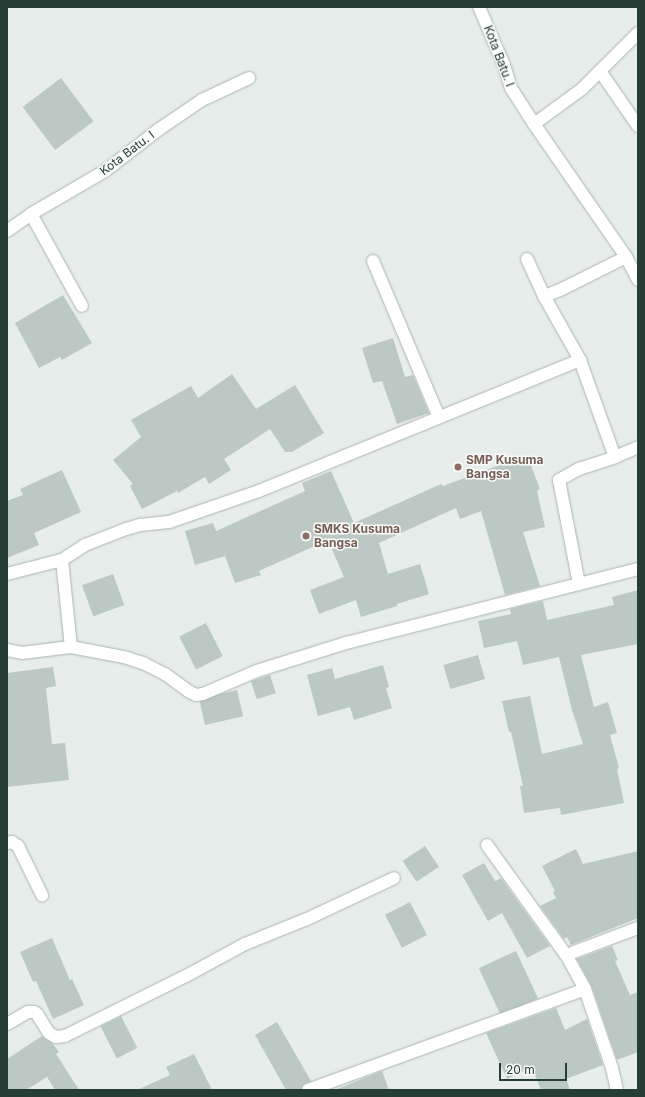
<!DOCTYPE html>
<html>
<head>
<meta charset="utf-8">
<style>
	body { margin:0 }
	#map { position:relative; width:645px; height:1097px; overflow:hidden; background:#e7edea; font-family:Inter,sans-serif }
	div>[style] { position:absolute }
	.building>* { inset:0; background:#bcc8c3; transform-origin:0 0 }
	.roads { filter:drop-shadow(0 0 1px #aab5b1) drop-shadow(0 0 1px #aab5b1) }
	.lane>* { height:12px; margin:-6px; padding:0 6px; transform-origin:6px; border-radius:6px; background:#fff }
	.street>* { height:12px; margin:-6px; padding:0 6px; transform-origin:6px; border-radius:6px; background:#fff }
	.dots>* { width:11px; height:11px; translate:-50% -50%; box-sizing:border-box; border:2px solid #f7faf8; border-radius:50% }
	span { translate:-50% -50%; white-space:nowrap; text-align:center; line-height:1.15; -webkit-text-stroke:3px #f7faf8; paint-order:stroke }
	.street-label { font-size:12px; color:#273e37 }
	.education-label { font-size:12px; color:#785e54; font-weight:700 }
	.left { translate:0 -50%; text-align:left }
	.frame { position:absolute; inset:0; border:8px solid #273e37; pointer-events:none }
	.scale { position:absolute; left:499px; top:1063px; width:68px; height:18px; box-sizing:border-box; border:2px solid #273e37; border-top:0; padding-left:5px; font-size:12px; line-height:14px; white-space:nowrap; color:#273e37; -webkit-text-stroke:3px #f7faf8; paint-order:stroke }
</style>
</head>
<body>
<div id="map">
	<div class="building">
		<i style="left:61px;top:78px;width:54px;height:48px;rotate:53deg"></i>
		<i style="clip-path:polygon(63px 295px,92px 343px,62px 360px,60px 357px,39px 368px,15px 323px)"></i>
		<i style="clip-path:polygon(393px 338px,405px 377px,413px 375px,429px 413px,397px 424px,382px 381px,373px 383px,362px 348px)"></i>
		<i style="clip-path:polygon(232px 374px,256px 409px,295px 385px,324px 433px,292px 452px,285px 452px,270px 429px,224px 459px,231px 470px,209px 484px,205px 477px,178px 493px,177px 491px,142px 509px,130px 486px,133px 484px,113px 460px,141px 437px,131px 420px,191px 386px,198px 398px)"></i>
		<i style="clip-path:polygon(527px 455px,540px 489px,537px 491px,545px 527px,523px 532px,540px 586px,505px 595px,481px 511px,460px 519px,456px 508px,379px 543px,388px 574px,420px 564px,429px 594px,397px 604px,397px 606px,361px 617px,356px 600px,319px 614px,310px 590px,344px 577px,328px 540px,259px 571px,261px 575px,235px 583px,225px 556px,195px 565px,185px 531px,213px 523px,216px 531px,305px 491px,302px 483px,331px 471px,354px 523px,441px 484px,443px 486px)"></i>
		<i style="clip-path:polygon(62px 470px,81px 512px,34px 533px,39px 545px,7px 558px,7px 501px,23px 495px,20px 489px)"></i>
		<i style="left:113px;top:574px;width:33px;height:33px;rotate:70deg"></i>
		<i style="clip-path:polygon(638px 590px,638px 644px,581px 655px,594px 707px,608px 702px,617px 733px,610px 735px,619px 768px,617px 769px,624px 803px,561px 815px,560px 808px,524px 813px,520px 786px,523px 786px,511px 732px,509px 732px,502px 701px,530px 696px,542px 754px,583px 744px,572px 710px,559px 657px,523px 665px,517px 641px,484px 648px,478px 621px,511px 614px,510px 609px,543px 601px,547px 620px,614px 605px,612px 597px)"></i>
		<i style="left:206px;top:623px;width:37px;height:30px;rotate:63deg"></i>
		<i style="left:478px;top:655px;width:25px;height:36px;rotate:74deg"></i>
		<i style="clip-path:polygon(383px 665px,389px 687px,386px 688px,392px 708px,354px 720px,350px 707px,318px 716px,307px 675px,332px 668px,335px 679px)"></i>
		<i style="clip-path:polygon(53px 667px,56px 686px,46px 688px,52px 744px,65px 743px,69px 780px,7px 787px,7px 673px)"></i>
		<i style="left:270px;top:675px;width:19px;height:20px;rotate:72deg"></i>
		<i style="left:237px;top:690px;width:27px;height:39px;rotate:77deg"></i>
		<i style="left:425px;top:846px;width:25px;height:27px;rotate:56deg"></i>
		<i style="clip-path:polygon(576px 849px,583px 864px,638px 851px,638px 918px,571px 945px,567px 937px,564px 939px,540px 906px,556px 898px,553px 892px,555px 891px,542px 866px)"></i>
		<i style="clip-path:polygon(484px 863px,495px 881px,501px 878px,550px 946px,527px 958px,502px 913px,488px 921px,462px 875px)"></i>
		<i style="left:410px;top:902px;width:37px;height:28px;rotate:63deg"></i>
		<i style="clip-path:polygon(52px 938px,70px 980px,72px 979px,84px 1005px,53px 1019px,36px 981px,33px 982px,20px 952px)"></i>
		<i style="clip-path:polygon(612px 946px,618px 960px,615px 961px,630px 995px,638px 992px,638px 1052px,617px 1060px,592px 987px,577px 959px)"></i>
		<i style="left:516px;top:951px;width:52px;height:41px;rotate:65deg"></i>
		<i style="clip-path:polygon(556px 1008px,565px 1030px,587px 1019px,603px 1065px,566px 1079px,570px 1090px,541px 1090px,532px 1067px,507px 1079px,486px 1033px)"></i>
		<i style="left:121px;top:1016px;width:36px;height:23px;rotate:63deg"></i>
		<i style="clip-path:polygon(277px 1022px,311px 1081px,303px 1085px,301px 1090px,286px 1090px,255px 1035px)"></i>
		<i style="clip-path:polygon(42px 1036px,53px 1044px,59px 1052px,56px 1054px,79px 1090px,55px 1090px,47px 1077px,26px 1090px,7px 1090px,7px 1059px)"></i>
		<i style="clip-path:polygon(194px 1054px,212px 1090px,137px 1090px,170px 1075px,166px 1067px)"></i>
		<i style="clip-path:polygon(382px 1071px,389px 1090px,335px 1090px,367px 1077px)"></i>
	</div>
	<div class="roads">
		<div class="lane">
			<i style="left:600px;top:71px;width:67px;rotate:55.4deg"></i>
			<i style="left:527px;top:259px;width:41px;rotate:65.3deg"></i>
		</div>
		<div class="street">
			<i style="left:479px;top:7px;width:63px;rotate:66.7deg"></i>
			<i style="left:504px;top:65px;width:24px;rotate:73deg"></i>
			<i style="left:511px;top:88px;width:43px;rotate:57.4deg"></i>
			<i style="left:638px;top:33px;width:79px;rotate:135deg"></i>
			<i style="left:582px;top:89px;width:59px;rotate:143.9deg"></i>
			<i style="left:534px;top:124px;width:162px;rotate:55.3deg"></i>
			<i style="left:626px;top:257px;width:26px;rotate:62deg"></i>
			<i style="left:31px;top:214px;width:105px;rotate:61deg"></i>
			<i style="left:7px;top:231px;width:29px;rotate:-35deg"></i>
			<i style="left:31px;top:214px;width:86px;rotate:-30.2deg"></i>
			<i style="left:105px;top:171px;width:67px;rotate:-37.7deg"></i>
			<i style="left:158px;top:130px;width:53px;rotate:-34.3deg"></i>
			<i style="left:202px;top:100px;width:52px;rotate:-25.1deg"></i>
			<i style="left:626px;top:257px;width:74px;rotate:153.4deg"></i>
			<i style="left:560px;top:290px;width:17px;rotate:159deg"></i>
			<i style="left:544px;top:296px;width:73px;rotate:60.6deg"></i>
			<i style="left:580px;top:360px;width:103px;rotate:70.2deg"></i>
			<i style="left:615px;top:457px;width:25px;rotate:-23deg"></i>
			<i style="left:373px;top:261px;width:169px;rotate:67.1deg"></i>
			<i style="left:62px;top:560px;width:87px;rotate:84.1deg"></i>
			<i style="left:7px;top:574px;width:57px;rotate:-14.3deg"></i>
			<i style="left:62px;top:560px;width:27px;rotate:-33deg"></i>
			<i style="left:85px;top:545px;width:44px;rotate:-21.3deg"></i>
			<i style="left:126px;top:529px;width:15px;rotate:-16deg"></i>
			<i style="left:140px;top:525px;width:29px;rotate:-6deg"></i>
			<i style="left:169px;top:522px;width:95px;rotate:-19deg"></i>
			<i style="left:259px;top:491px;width:347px;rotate:-22.2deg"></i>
			<i style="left:579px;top:584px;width:106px;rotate:-100.9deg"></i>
			<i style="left:559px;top:480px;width:23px;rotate:-29deg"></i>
			<i style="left:579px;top:469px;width:38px;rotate:-18deg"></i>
			<i style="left:7px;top:650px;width:15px;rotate:11deg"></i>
			<i style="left:22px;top:653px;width:49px;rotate:-7deg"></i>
			<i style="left:71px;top:647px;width:54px;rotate:10.7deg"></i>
			<i style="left:124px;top:657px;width:22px;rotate:18deg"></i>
			<i style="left:145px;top:664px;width:22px;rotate:27deg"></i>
			<i style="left:165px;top:674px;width:29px;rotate:36deg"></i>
			<i style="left:188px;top:691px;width:9px;rotate:27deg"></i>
			<i style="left:196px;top:695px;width:7px;rotate:-8deg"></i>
			<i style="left:203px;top:694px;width:59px;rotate:-23.1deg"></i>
			<i style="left:257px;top:671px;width:93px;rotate:-17.5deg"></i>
			<i style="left:346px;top:643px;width:301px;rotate:-14.2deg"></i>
			<i style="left:7px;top:843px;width:5px;rotate:-11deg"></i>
			<i style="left:12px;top:842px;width:7px;rotate:34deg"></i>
			<i style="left:18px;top:846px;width:55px;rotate:63.9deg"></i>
			<i style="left:487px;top:845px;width:135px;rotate:54.3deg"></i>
			<i style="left:7px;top:1024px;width:24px;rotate:-30deg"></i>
			<i style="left:28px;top:1012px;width:6px"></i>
			<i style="left:34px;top:1012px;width:4px;rotate:34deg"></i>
			<i style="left:37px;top:1014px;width:22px;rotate:58deg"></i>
			<i style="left:49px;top:1033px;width:8px;rotate:30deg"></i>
			<i style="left:56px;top:1037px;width:9px;rotate:-6deg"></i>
			<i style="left:65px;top:1036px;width:135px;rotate:-26.4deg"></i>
			<i style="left:186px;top:976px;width:67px;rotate:-28.5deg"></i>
			<i style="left:245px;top:944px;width:67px;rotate:-22deg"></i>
			<i style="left:307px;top:919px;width:96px;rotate:-25.2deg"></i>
			<i style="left:308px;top:1090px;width:295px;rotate:-20deg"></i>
			<i style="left:617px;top:1090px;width:23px;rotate:-103deg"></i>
			<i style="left:612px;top:1068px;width:83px;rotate:-108.9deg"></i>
			<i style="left:585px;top:989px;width:39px;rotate:-119deg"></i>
			<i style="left:566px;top:955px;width:77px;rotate:-20.6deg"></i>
		</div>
	</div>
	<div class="dots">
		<i style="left:458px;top:467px;background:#8d6e63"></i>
		<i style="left:306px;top:536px;background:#8d6e63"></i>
	</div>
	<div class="street-label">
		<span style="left:499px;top:56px;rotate:69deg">Kota Batu. I</span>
		<span style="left:127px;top:153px;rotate:-37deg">Kota Batu. I</span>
	</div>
	<div class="education-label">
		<span class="left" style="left:466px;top:467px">SMP Kusuma<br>Bangsa</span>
		<span class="left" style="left:314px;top:536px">SMKS Kusuma<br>Bangsa</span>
	</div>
	<div class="frame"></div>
	<div class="scale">20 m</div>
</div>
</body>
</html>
